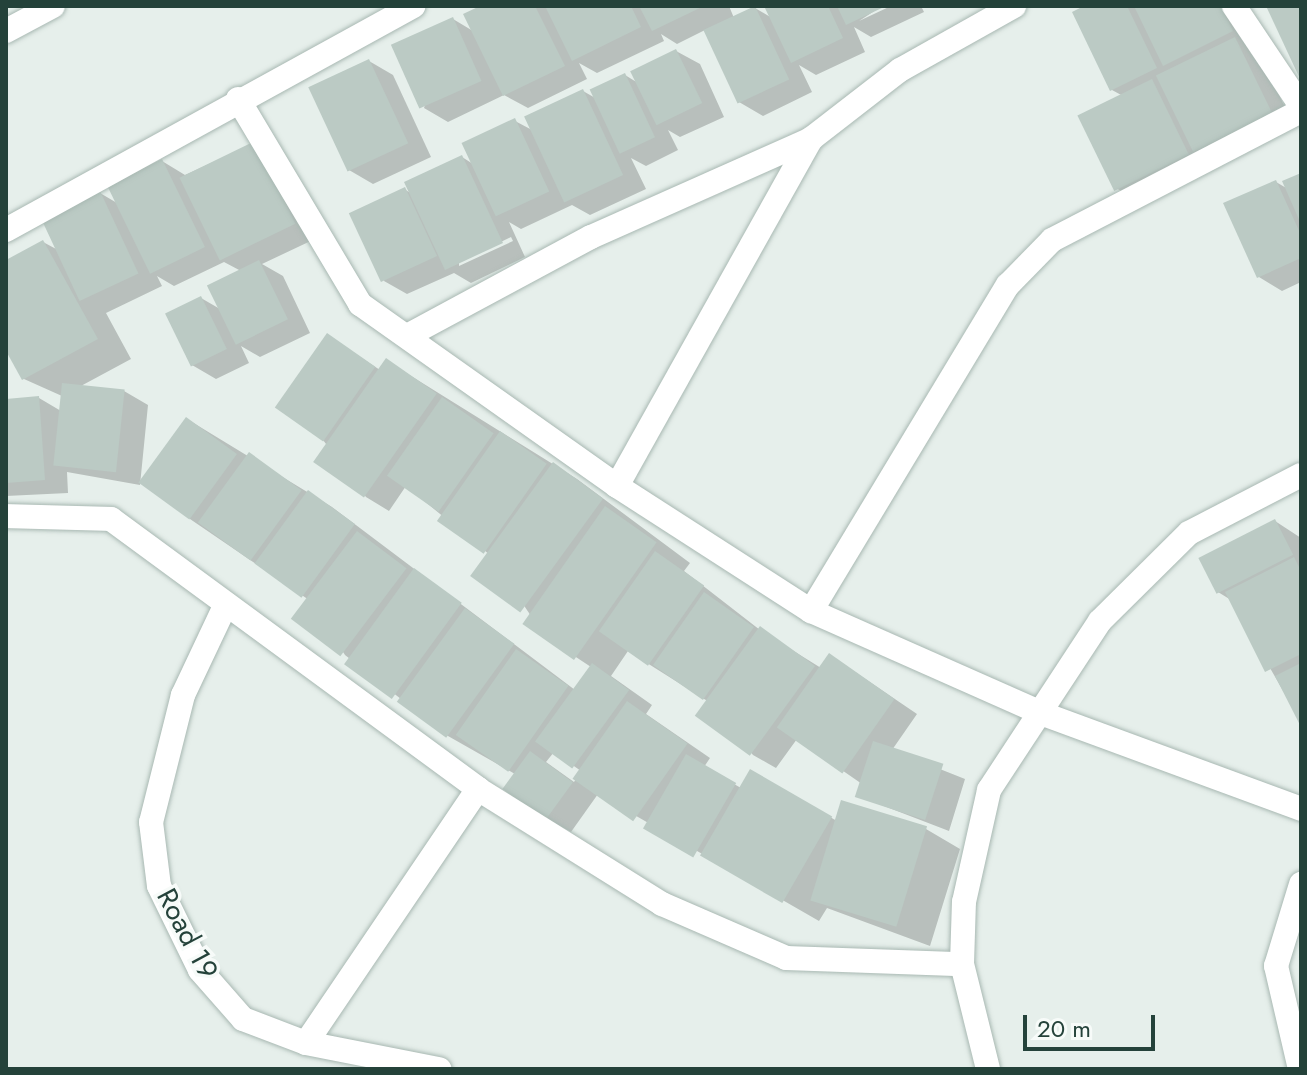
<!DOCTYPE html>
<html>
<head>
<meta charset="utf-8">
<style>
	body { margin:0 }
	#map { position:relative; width:1307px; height:1075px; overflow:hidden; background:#e6efeb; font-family:Jost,sans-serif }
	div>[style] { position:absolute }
	.shadow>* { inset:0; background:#0003 }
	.building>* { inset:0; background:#bbcac4; transform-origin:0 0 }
	.roads { filter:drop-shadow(0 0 2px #a8b8b2) drop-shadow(0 0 2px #a8b8b2) }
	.street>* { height:24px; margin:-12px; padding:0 12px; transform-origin:12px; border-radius:12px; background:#fff }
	span { translate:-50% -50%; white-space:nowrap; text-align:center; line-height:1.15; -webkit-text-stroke:7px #f7fbf9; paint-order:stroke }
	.street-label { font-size:28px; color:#24423a }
	.frame { position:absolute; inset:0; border:8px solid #24423a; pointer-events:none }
	.scale { position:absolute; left:1023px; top:1015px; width:132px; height:36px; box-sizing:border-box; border:4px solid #24423a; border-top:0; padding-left:10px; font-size:24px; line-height:28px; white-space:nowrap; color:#24423a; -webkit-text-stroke:6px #f7fbf9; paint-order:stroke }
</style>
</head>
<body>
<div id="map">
	<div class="shadow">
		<i style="clip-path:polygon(485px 6px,729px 6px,734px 18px,755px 8px,772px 18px,766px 6px,882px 6px,859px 21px,891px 6px,921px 6px,924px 12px,871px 37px,854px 27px,865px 52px,816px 75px,799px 65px,812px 92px,763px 116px,739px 102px,705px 30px,677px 44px,661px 34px,664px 41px,597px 73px,579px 63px,587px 79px,528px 108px,504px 95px,448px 122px,424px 108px,453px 19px,473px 31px)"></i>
		<i style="clip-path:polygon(1089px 6px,1236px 6px,1294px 126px,1140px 202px,1116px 188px,1123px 96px,1112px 90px)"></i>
		<i style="clip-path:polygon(evenodd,676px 51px,700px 64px,724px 117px,680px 137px,668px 130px,678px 150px,646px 166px,631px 158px,646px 189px,590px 215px,572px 205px,521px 229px,509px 222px,525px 257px,471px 283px,454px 273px,407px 294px,384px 281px,404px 189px,412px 194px,462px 157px,473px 164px,515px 121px,534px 131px,583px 91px,597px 99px,625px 75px,638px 83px,676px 51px,511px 237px,513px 241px,459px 266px,459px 262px,511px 237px)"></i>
		<i style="clip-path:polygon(369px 61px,393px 75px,431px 157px,373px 184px,349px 170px)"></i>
		<i style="clip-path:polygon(255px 143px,317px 238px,262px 264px,283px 276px,310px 333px,260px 357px,241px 346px,249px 363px,216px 379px,192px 365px,201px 298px,220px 309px,241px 271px,224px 262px,174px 286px,157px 276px,162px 286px,106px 313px,131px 359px,79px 387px,124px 391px,148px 405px,140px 485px,67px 472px,68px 493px,6px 496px,6px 401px,39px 398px,61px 411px,62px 396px,24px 379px,6px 347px,6px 263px,43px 242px,58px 250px,100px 193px,117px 203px,162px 161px,185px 175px)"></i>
		<i style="clip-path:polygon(1301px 175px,1301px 282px,1282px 291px,1259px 277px,1276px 182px,1288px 189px)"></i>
		<i style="clip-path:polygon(evenodd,328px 336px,380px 370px,387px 361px,577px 479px,690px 563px,684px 571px,760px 630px,821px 668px,830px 655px,917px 714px,892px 750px,965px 779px,949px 831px,858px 796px,862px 784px,797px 739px,776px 768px,753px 755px,709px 702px,628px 651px,611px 676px,652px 705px,646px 714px,710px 758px,704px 767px,741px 788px,750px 772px,837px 821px,926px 829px,960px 849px,930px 946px,827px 908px,819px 921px,598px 794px,571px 832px,547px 819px,515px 774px,448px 736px,345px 655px,309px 600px,190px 519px,187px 419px,332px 507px,575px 690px,591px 667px,526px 624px,531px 616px,490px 555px,406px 486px,389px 511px,366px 497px,323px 440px,328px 336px,554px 752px,581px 771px,574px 782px,546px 762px,554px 752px)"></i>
		<i style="clip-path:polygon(1275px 521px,1301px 538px,1301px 722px,1231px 600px,1218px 592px)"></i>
	</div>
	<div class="building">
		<i style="clip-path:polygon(480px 6px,535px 6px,565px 66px,503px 96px,463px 14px)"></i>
		<i style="clip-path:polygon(545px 6px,631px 6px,641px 27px,572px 61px)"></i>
		<i style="clip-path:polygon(639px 6px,704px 6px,652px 31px)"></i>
		<i style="left:755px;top:6px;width:81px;height:57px;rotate:65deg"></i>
		<i style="clip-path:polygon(764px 6px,828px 6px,843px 38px,791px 63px)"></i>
		<i style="clip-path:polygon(837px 6px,886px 6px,846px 25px)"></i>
		<i style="clip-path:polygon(1084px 6px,1127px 6px,1157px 68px,1110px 91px,1072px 12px)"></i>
		<i style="clip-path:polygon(1134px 6px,1221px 6px,1233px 31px,1163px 66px)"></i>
		<i style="clip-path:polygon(1266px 6px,1301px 6px,1301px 81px)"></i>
		<i style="left:453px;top:17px;width:70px;height:68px;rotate:66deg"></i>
		<i style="left:1235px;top:37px;width:85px;height:88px;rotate:64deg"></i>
		<i style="left:676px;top:49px;width:60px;height:51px;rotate:64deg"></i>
		<i style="left:369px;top:59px;width:93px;height:67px;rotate:65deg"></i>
		<i style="left:625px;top:73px;width:71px;height:39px;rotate:65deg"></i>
		<i style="left:1152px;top:79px;width:84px;height:83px;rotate:64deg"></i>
		<i style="left:583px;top:89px;width:95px;height:65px;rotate:65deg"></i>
		<i style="left:515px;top:118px;width:81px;height:59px;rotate:65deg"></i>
		<i style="left:255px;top:141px;width:92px;height:84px;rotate:64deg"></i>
		<i style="left:462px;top:155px;width:97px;height:64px;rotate:65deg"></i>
		<i style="left:162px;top:159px;width:98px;height:61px;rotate:64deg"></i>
		<i style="clip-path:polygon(1301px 173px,1301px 224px,1282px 181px)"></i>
		<i style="clip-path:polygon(1276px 180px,1301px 235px,1301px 258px,1257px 278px,1223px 203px)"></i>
		<i style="left:405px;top:187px;width:76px;height:62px;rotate:65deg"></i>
		<i style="left:100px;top:191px;width:91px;height:65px;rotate:65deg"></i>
		<i style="clip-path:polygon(43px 240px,98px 339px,22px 380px,6px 351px,6px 260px)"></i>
		<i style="left:259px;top:260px;width:66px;height:58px;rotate:64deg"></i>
		<i style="left:201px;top:296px;width:59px;height:40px;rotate:64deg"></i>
		<i style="left:327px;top:333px;width:59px;height:91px;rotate:35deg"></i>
		<i style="left:386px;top:358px;width:62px;height:127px;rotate:35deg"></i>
		<i style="left:62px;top:383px;width:63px;height:83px;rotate:6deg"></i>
		<i style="clip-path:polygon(39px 396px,45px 480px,6px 483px,6px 399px)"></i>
		<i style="left:442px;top:397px;width:63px;height:96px;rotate:35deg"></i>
		<i style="left:186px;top:417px;width:63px;height:81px;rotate:36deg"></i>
		<i style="left:500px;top:431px;width:57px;height:110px;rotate:35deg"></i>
		<i style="left:249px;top:452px;width:65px;height:87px;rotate:36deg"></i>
		<i style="left:553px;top:462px;width:62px;height:141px;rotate:36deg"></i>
		<i style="left:308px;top:490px;width:58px;height:91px;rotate:36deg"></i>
		<i style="left:605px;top:506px;width:63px;height:144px;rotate:35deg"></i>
		<i style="left:1275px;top:519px;width:40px;height:86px;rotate:63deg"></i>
		<i style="left:357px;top:531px;width:62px;height:110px;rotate:37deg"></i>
		<i style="left:655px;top:551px;width:60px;height:98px;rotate:35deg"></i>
		<i style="clip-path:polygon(1294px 557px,1301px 571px,1301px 654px,1265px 672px,1225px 592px)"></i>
		<i style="left:414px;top:568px;width:59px;height:119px;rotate:36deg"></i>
		<i style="left:704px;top:592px;width:61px;height:89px;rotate:35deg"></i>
		<i style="left:465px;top:608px;width:61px;height:116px;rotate:36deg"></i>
		<i style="left:760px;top:626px;width:68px;height:111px;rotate:36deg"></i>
		<i style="left:516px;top:649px;width:64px;height:105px;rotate:35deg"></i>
		<i style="left:829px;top:653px;width:80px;height:91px;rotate:35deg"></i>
		<i style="left:592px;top:663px;width:46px;height:97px;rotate:36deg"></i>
		<i style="clip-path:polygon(1301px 663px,1301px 727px,1275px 676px)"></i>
		<i style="left:627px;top:701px;width:74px;height:95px;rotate:35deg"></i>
		<i style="left:873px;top:741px;width:74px;height:59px;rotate:18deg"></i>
		<i style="left:530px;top:751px;width:53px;height:47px;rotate:36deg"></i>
		<i style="left:686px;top:754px;width:58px;height:86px;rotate:30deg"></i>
		<i style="left:750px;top:769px;width:95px;height:100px;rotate:30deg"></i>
		<i style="left:841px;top:800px;width:90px;height:105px;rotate:17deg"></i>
	</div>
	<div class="roads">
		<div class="street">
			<i style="left:1234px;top:6px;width:120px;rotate:56.2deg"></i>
			<i style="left:6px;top:31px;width:53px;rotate:-28deg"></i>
			<i style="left:238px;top:99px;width:239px;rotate:59.2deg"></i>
			<i style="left:360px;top:304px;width:315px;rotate:35.3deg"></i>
			<i style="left:617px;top:486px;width:231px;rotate:32.8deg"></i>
			<i style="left:811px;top:611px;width:254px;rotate:23.9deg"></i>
			<i style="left:1043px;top:714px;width:275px;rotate:20.2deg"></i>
			<i style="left:6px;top:230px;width:465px;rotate:-28.8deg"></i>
			<i style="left:407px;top:336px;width:209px;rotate:-28.3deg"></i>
			<i style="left:591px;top:237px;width:241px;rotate:-24deg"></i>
			<i style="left:811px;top:139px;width:113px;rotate:-37.8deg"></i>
			<i style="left:900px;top:70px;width:131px;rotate:-29.3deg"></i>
			<i style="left:617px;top:486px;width:398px;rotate:-60.8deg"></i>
			<i style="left:6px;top:516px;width:105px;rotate:1.6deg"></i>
			<i style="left:111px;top:519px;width:456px;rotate:36.3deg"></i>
			<i style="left:478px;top:789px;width:217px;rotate:32deg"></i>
			<i style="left:662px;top:904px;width:135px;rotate:23.5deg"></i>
			<i style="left:786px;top:958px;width:176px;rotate:2deg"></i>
			<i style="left:226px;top:604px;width:101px;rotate:115.3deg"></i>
			<i style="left:183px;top:695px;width:131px;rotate:104.1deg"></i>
			<i style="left:151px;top:822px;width:64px;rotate:82.9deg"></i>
			<i style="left:159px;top:886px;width:93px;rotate:64deg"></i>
			<i style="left:200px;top:970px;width:65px;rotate:48.7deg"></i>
			<i style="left:243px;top:1019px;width:67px;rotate:20.9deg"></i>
			<i style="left:306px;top:1043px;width:136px;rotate:11.1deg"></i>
			<i style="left:811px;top:611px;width:381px;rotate:-58.9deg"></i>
			<i style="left:1008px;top:285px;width:63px;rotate:-45.6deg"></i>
			<i style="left:1052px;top:240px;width:280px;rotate:-27.4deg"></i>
			<i style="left:306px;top:1043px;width:307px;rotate:-55.9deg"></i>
			<i style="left:988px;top:1069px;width:108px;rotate:-103.9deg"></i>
			<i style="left:962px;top:964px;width:62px;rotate:-88.2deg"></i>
			<i style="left:964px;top:902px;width:115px;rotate:-77.4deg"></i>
			<i style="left:989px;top:790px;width:202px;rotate:-56.7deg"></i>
			<i style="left:1100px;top:621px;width:125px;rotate:-44.7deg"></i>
			<i style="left:1189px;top:533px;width:126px;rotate:-27.4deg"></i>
			<i style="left:1300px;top:1069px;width:106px;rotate:-103.1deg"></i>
			<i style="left:1276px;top:966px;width:86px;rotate:-73deg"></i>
		</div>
	</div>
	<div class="street-label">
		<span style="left:187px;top:934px;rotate:62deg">Road 19</span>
	</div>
	<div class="frame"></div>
	<div class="scale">20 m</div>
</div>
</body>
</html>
